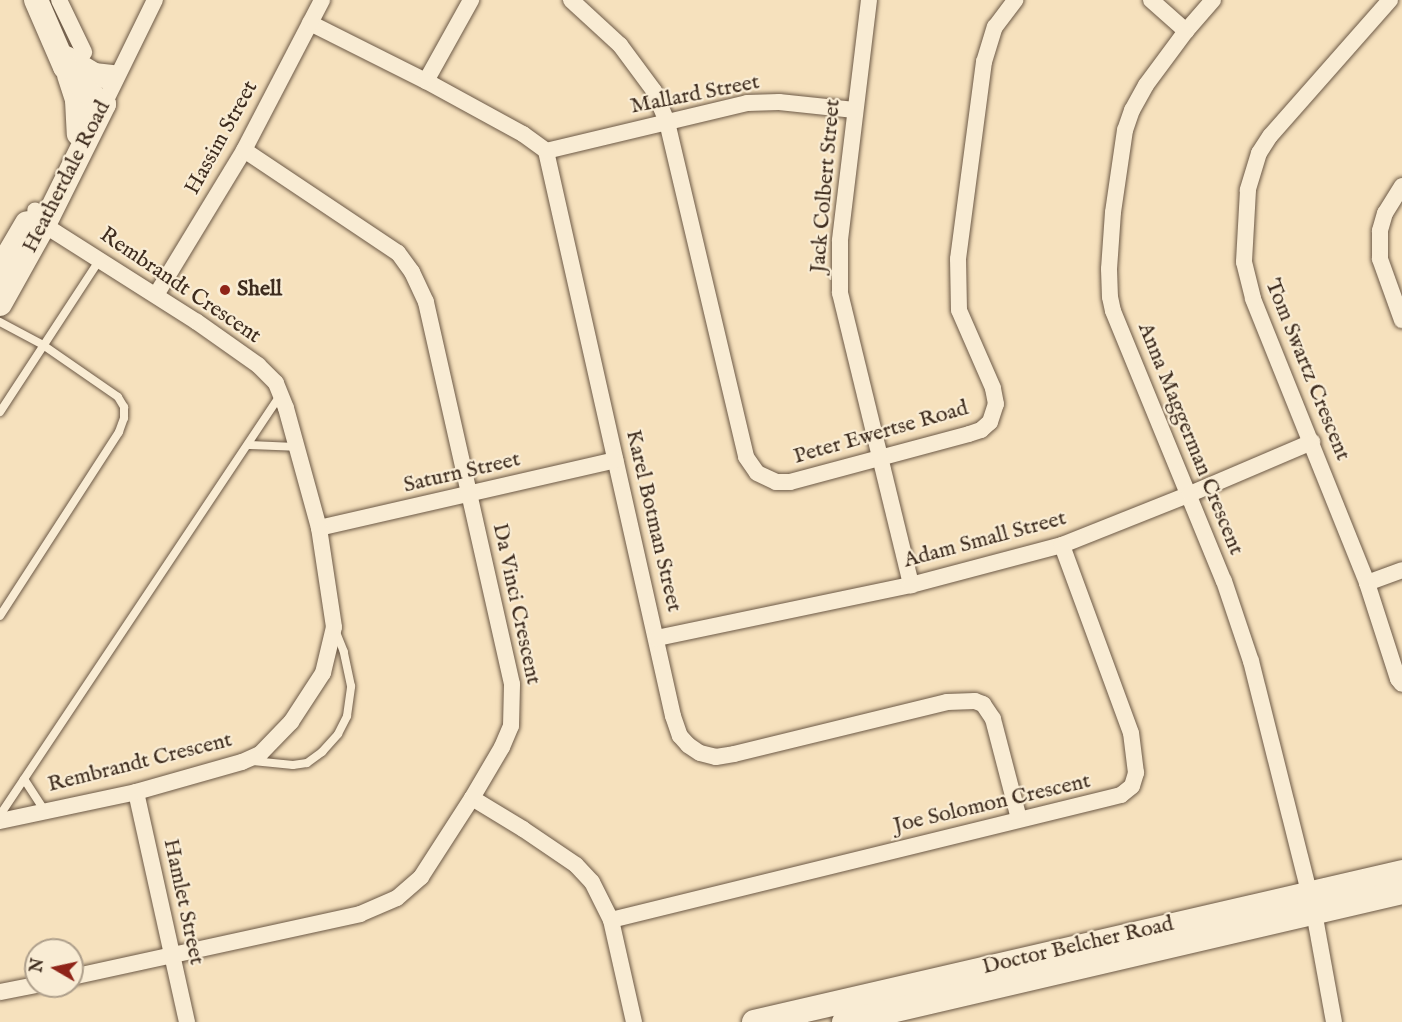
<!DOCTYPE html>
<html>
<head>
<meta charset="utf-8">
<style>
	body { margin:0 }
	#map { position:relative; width:1402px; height:1022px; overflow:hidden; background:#f6e1bd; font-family:"IM FELL English",serif }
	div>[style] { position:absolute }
	.roads { filter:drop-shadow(0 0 2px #6c5946) drop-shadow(0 0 2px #6c5946) }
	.lane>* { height:8px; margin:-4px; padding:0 4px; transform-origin:4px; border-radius:4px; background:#f9ecd4 }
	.street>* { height:16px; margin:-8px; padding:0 8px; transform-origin:8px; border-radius:8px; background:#f9ecd4 }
	.secondary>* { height:24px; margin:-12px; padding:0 12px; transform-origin:12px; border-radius:12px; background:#f9ecd4 }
	.dots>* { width:16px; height:16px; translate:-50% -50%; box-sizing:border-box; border:3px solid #f9ecd4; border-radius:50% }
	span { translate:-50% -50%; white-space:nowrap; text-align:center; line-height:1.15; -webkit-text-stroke:4.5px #f9ecd4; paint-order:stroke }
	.street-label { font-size:22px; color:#3e2c1e }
	.poi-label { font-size:22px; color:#3e2c1e; font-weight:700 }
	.left { translate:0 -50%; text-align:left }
	.north { position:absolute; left:24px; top:938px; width:60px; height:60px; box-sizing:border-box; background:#f9ecd4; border:2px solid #ae9f8b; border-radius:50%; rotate:279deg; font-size:16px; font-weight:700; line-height:24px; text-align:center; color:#3e2c1e }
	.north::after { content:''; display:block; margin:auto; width:21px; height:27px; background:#8f2418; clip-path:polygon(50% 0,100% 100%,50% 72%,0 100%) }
</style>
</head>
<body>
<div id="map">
	<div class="roads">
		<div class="lane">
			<i style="left:0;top:322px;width:49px;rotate:28.1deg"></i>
			<i style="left:43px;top:345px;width:91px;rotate:34.7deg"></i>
			<i style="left:118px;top:397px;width:12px;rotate:59deg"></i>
			<i style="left:124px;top:407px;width:11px;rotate:90deg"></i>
			<i style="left:124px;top:418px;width:15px;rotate:110deg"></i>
			<i style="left:119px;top:432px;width:219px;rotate:122.9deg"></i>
			<i style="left:0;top:412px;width:183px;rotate:-56.8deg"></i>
			<i style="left:248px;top:445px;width:49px;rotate:2.3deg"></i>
			<i style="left:253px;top:761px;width:40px;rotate:5.7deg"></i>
			<i style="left:293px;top:765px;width:14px;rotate:-8deg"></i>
			<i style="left:307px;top:763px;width:19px;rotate:-36deg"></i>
			<i style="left:322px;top:752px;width:24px;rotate:-48deg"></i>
			<i style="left:338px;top:734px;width:20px;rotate:-63deg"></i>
			<i style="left:347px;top:716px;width:30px;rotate:-82deg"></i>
			<i style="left:351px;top:686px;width:35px;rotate:-102deg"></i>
			<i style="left:344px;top:652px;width:24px;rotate:-112deg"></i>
			<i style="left:24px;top:779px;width:37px;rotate:57deg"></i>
			<i style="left:0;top:815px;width:506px;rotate:-56.28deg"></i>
		</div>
		<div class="street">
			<i style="left:59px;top:0;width:58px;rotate:64.3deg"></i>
			<i style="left:571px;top:0;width:67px;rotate:42.6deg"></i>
			<i style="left:620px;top:45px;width:57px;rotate:53.5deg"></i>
			<i style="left:654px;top:91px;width:34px;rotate:67deg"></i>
			<i style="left:667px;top:122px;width:344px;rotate:76.7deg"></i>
			<i style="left:746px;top:457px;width:19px;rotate:55deg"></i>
			<i style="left:757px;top:473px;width:21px;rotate:25deg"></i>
			<i style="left:776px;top:482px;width:14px"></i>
			<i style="left:790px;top:482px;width:185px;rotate:-15deg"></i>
			<i style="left:969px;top:434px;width:13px;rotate:-18deg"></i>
			<i style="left:981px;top:430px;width:12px;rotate:-42deg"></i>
			<i style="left:990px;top:422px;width:19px;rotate:-72deg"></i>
			<i style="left:996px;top:404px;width:16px;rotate:-101deg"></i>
			<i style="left:993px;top:388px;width:85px;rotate:-113.6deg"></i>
			<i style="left:959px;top:310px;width:51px;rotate:-91.1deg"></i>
			<i style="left:958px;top:259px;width:199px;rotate:-82.5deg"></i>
			<i style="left:984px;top:62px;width:37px;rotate:-73deg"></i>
			<i style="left:995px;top:27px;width:34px;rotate:-53deg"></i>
			<i style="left:869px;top:0;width:243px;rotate:96.9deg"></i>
			<i style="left:840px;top:241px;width:52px;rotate:90deg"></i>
			<i style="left:840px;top:293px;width:301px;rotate:76.3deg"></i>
			<i style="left:1151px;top:0;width:47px;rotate:41.5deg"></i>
			<i style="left:1213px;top:0;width:41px;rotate:131.1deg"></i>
			<i style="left:1186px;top:31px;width:67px;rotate:126.5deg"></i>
			<i style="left:1146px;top:85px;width:29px;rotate:119deg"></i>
			<i style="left:1132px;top:110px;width:21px;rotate:109deg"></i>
			<i style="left:1125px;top:130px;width:83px;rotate:98.3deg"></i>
			<i style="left:1113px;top:212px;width:57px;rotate:94deg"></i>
			<i style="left:1109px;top:269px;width:28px;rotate:88deg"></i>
			<i style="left:1110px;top:297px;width:14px;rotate:78deg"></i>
			<i style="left:1113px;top:311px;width:292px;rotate:67.7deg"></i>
			<i style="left:1224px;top:581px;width:84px;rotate:71.4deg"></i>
			<i style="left:1251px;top:661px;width:259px;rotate:75.9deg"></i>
			<i style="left:1314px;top:912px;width:112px;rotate:79.7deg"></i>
			<i style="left:1390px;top:0;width:181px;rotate:131.4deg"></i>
			<i style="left:1270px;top:136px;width:20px;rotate:123deg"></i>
			<i style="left:1259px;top:153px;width:39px;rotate:107deg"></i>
			<i style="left:1248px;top:190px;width:72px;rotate:93.2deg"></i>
			<i style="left:1244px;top:262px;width:38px;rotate:76deg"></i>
			<i style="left:1253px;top:299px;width:306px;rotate:68.1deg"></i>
			<i style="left:1367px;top:583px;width:101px;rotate:72.1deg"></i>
			<i style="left:1398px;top:679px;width:6px;rotate:51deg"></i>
			<i style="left:310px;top:23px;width:130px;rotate:26.6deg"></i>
			<i style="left:426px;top:81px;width:111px;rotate:28.7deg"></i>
			<i style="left:523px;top:134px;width:29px;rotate:36deg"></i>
			<i style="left:546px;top:151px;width:579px;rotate:77.33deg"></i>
			<i style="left:673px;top:716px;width:21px;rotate:71deg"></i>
			<i style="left:680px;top:736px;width:12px;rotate:48deg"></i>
			<i style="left:688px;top:745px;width:14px;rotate:34deg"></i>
			<i style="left:700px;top:753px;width:16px;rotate:14deg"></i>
			<i style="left:716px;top:757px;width:18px;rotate:-9deg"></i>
			<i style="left:734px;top:754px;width:219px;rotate:-13.7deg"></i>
			<i style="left:947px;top:702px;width:28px;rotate:-2deg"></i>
			<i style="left:975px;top:701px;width:9px;rotate:21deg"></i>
			<i style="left:983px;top:704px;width:18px;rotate:56deg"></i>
			<i style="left:993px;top:719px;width:103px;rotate:75.4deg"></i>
			<i style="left:426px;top:81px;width:93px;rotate:-60.9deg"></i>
			<i style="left:104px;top:104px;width:116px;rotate:-63.9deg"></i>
			<i style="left:546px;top:151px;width:207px;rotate:-13.4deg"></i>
			<i style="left:747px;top:103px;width:32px;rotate:-2deg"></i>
			<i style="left:779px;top:102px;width:76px;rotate:6deg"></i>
			<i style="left:1402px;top:186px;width:32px;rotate:122deg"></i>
			<i style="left:1385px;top:213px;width:19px;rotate:106deg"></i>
			<i style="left:1380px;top:231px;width:28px;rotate:90deg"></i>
			<i style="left:1380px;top:259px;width:65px;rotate:70.2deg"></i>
			<i style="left:156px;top:295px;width:170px;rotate:-58.7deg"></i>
			<i style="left:244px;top:150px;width:169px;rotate:-62.5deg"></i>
			<i style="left:319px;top:528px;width:304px;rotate:-12.9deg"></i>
			<i style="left:1367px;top:583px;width:37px;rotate:-20deg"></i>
			<i style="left:657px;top:638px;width:259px;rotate:-11.8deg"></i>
			<i style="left:911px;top:585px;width:156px;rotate:-14.8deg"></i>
			<i style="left:1062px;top:545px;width:138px;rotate:-21.7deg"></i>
			<i style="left:1190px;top:494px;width:133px;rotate:-23.1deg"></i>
			<i style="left:136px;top:792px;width:236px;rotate:77.5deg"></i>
			<i style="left:472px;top:798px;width:60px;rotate:31.3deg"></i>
			<i style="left:523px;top:829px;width:64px;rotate:34.2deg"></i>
			<i style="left:576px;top:865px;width:23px;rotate:47deg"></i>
			<i style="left:592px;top:882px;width:42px;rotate:63.4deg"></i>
			<i style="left:611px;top:920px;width:105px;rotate:77.3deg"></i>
			<i style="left:0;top:821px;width:139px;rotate:-12deg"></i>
			<i style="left:136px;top:792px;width:110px;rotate:-15.8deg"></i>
			<i style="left:242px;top:762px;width:20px;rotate:-24deg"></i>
			<i style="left:260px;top:754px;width:45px;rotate:-45.9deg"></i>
			<i style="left:291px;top:722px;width:59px;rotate:-56.9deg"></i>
			<i style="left:323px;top:673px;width:47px;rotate:-76.6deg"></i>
			<i style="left:334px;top:627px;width:100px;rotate:-98.6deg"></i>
			<i style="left:319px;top:528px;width:124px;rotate:-105.4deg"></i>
			<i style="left:286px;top:408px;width:27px;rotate:-112deg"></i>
			<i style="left:276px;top:383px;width:25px;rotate:-135deg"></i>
			<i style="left:258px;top:365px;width:75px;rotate:-144.8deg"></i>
			<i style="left:197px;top:322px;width:181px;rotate:-147.6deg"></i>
			<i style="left:44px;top:225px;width:17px;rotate:-121deg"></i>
			<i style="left:611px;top:920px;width:525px;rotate:-13.77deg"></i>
			<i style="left:1121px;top:795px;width:14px;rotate:-39deg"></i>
			<i style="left:1132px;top:786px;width:14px;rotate:-73deg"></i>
			<i style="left:1136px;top:773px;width:40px;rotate:-97.1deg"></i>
			<i style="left:1131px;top:733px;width:200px;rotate:-110.2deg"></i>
			<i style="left:72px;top:977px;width:295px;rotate:-12.3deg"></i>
			<i style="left:360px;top:914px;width:40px;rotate:-23.4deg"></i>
			<i style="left:397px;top:898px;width:32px;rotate:-41deg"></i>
			<i style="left:421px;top:877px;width:94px;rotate:-57.2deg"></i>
			<i style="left:472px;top:798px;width:59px;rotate:-59.5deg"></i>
			<i style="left:502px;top:747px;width:23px;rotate:-67deg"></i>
			<i style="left:511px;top:726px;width:42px;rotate:-88.6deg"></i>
			<i style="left:512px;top:684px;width:392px;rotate:-102.7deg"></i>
			<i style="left:426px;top:302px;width:33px;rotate:-115deg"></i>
			<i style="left:412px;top:272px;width:24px;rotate:-126deg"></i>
			<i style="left:398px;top:253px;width:185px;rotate:-146.2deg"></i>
			<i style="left:0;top:992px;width:37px;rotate:-11deg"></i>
		</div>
		<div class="secondary">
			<i style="left:66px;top:58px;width:33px;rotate:31deg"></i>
			<i style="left:94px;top:75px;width:18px;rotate:6deg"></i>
			<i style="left:69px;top:75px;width:26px;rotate:72deg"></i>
			<i style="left:77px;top:100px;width:34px;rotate:87deg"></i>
			<i style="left:0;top:269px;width:53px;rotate:-59.6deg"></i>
			<i style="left:0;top:304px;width:90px;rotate:-60.9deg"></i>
			<i style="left:44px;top:225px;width:135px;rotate:-63.6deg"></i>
			<i style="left:104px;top:104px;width:19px;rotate:-145deg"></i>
			<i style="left:88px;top:93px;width:35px;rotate:-131deg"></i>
			<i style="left:65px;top:67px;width:73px;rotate:-113.4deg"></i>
			<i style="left:754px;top:1022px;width:665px;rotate:-13.03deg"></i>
			<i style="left:844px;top:1022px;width:573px;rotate:-13.11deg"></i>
		</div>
	</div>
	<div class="dots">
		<i style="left:225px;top:290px;background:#8f2418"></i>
	</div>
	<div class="street-label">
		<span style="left:695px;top:95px;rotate:-11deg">Mallard Street</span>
		<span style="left:222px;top:138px;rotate:-61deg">Hassim Street</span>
		<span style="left:67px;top:177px;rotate:-63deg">Heatherdale Road</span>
		<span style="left:826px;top:186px;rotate:-85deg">Jack Colbert Street</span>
		<span style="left:180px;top:286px;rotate:34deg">Rembrandt Crescent</span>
		<span style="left:1307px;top:370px;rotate:68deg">Tom Swartz Crescent</span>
		<span style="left:881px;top:433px;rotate:-16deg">Peter Ewertse Road</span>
		<span style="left:1190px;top:439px;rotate:68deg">Anna Maggerman Crescent</span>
		<span style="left:462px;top:473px;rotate:-13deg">Saturn Street</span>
		<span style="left:653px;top:521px;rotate:77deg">Karel Botman Street</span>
		<span style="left:985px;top:540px;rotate:-15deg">Adam Small Street</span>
		<span style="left:516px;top:604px;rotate:78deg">Da Vinci Crescent</span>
		<span style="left:140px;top:763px;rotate:-14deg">Rembrandt Crescent</span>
		<span style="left:992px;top:804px;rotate:-13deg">Joe Solomon Crescent</span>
		<span style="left:183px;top:902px;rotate:78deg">Hamlet Street</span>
		<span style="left:1078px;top:946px;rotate:-13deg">Doctor Belcher Road</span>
	</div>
	<div class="poi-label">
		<span class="left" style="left:237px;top:290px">Shell</span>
	</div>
	<div class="north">N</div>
</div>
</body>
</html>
